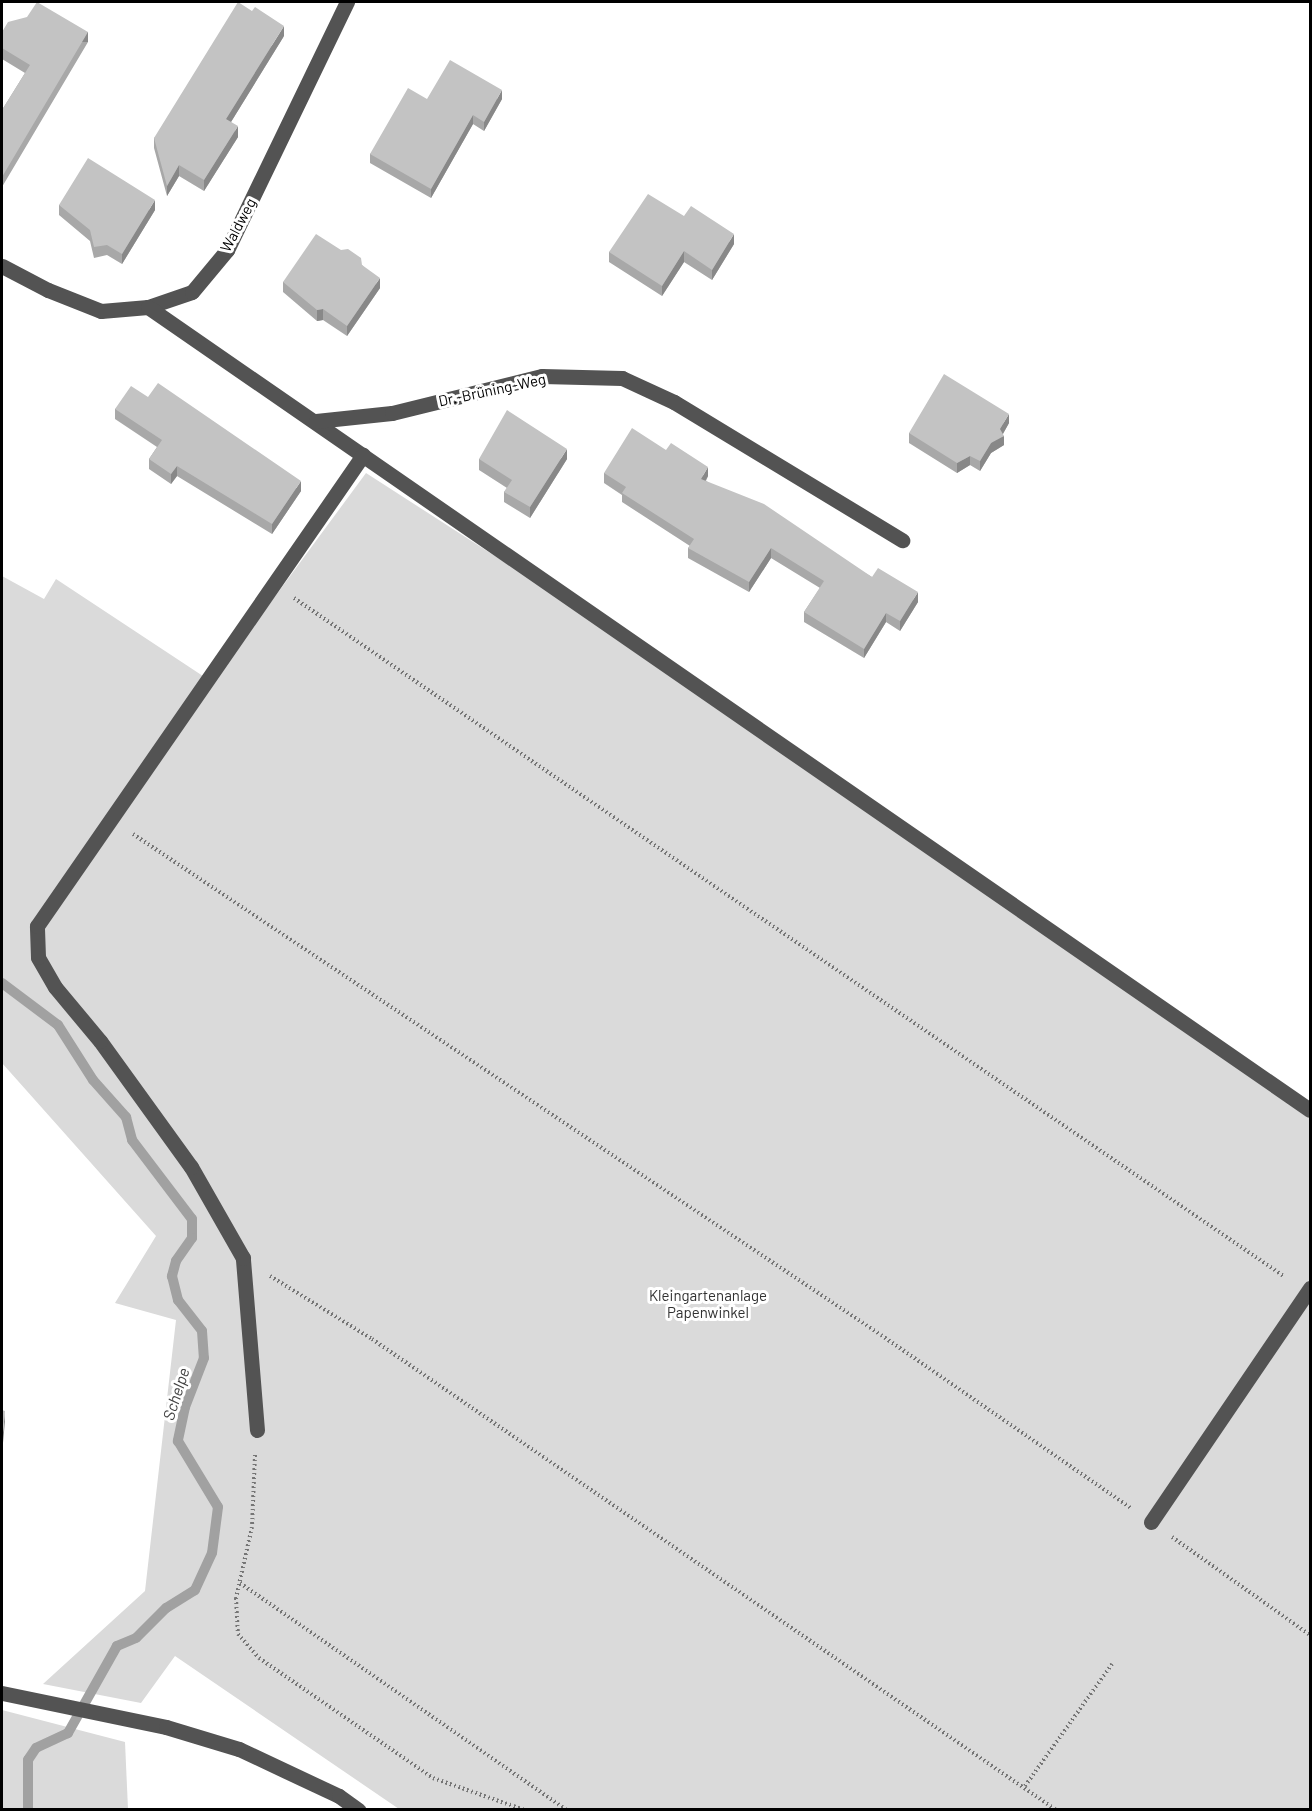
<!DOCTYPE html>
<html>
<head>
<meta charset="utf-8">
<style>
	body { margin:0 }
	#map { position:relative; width:1312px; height:1811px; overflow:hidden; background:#fff; font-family:Barlow,sans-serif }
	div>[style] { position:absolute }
	.green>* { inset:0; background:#dadada }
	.stream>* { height:10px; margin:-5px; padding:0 5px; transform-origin:5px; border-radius:5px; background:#a1a1a1 }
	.path>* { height:4px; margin-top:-2px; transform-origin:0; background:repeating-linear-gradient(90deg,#757575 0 1.5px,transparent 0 4.5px) }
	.minor>* { height:15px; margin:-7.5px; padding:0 7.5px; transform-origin:7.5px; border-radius:7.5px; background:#535353 }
	.wall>* { inset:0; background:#a8a8a8 }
	.shaded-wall>* { inset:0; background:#888; transform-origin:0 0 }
	.building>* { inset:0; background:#c3c3c3 }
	span { translate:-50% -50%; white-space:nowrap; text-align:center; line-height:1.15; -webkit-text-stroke:6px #fff; paint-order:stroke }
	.street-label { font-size:15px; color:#000 }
	.park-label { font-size:15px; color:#313131 }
	.water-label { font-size:16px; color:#424242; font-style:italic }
	.frame { position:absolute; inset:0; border:3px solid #000; pointer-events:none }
</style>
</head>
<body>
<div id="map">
	<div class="green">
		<i style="clip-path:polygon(366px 473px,830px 772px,1310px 1110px,1310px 1809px,399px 1809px,175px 1656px,141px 1703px,43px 1684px,145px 1591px,176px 1320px,115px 1303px,156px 1236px,2px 1063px,2px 576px,44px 599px,56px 579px,212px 682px)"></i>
		<i style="clip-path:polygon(2px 1710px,125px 1742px,128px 1809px,2px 1809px)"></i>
	</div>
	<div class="stream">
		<i style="left:2px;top:983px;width:70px;rotate:36.9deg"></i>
		<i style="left:58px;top:1025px;width:65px;rotate:57.5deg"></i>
		<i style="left:93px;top:1080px;width:50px;rotate:48.3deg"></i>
		<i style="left:126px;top:1117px;width:24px;rotate:75deg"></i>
		<i style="left:132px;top:1140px;width:99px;rotate:52.8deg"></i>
		<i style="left:192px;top:1219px;width:19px;rotate:90deg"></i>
		<i style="left:192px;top:1238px;width:28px;rotate:125deg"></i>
		<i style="left:176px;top:1261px;width:16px;rotate:105deg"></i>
		<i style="left:172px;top:1276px;width:25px;rotate:76deg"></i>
		<i style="left:178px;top:1300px;width:39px;rotate:52deg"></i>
		<i style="left:202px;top:1331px;width:27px;rotate:86deg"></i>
		<i style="left:204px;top:1358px;width:53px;rotate:111.2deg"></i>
		<i style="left:185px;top:1407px;width:35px;rotate:102deg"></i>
		<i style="left:178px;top:1441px;width:77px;rotate:58.8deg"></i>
		<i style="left:218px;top:1507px;width:46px;rotate:97.4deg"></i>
		<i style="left:212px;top:1553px;width:41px;rotate:114.7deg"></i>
		<i style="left:195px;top:1590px;width:34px;rotate:148deg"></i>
		<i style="left:166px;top:1608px;width:42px;rotate:135deg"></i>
		<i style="left:136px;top:1638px;width:21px;rotate:157deg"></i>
		<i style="left:117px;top:1646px;width:100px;rotate:119.4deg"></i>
		<i style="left:68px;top:1733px;width:35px;rotate:155deg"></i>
		<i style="left:36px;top:1748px;width:14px;rotate:124deg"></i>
		<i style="left:28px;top:1760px;width:50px;rotate:90deg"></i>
	</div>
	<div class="path">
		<i style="left:294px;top:598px;width:1201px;rotate:34.42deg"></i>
		<i style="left:133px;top:834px;width:900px;rotate:33.81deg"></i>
		<i style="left:881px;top:1335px;width:304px;rotate:34.7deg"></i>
		<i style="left:270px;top:1276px;width:120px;rotate:31.7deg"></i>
		<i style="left:372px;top:1339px;width:830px;rotate:34.55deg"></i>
		<i style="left:255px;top:1455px;width:72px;rotate:92.4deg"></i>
		<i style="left:252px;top:1527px;width:73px;rotate:102.7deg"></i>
		<i style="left:236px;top:1598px;width:36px;rotate:87deg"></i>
		<i style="left:238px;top:1634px;width:32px;rotate:49deg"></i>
		<i style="left:259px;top:1658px;width:211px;rotate:34.6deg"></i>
		<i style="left:433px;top:1778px;width:97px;rotate:19.2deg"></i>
		<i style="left:1172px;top:1537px;width:169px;rotate:35.4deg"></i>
		<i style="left:240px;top:1583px;width:398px;rotate:34.8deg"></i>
		<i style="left:1025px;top:1786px;width:150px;rotate:-54.5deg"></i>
	</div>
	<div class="minor">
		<i style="left:2px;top:266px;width:52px;rotate:27.6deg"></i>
		<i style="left:48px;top:290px;width:57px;rotate:21.6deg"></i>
		<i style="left:101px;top:311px;width:47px;rotate:-4.9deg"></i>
		<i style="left:148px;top:307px;width:46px;rotate:-18.8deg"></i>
		<i style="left:192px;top:292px;width:55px;rotate:-50.2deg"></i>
		<i style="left:227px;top:250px;width:276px;rotate:-64.2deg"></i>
		<i style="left:148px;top:307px;width:1412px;rotate:34.65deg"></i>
		<i style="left:316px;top:421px;width:76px;rotate:-6deg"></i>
		<i style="left:392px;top:413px;width:154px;rotate:-13.9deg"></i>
		<i style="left:542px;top:376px;width:80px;rotate:1.4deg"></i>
		<i style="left:622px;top:378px;width:57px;rotate:24.8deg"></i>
		<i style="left:674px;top:402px;width:267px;rotate:31.2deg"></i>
		<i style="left:257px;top:1430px;width:173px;rotate:-94.7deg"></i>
		<i style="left:243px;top:1258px;width:105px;rotate:-119.7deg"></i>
		<i style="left:191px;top:1167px;width:155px;rotate:-125.8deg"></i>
		<i style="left:100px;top:1041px;width:70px;rotate:-129.8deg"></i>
		<i style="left:55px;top:987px;width:34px;rotate:-120deg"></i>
		<i style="left:38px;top:957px;width:31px;rotate:-92deg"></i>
		<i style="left:37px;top:926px;width:573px;rotate:-55.31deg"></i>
		<i style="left:1151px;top:1522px;width:283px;rotate:-55.8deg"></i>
		<i style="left:2px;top:1693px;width:167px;rotate:11.7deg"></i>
		<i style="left:166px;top:1727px;width:76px;rotate:16.8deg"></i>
		<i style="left:239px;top:1749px;width:110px;rotate:25.2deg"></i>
		<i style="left:339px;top:1796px;width:24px;rotate:36deg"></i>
	</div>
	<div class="wall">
		<i style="clip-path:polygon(2px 32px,88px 42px,2px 187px,2px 110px,25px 73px,2px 59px)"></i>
		<i style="clip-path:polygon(284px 36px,231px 122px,238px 137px,204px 191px,179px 176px,167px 196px,154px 148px,154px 138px)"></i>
		<i style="clip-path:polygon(427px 99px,502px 99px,484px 131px,473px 124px,431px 198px,370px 163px,370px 154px)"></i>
		<i style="clip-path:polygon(59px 205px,155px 210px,122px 264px,107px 255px,94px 258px,90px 241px,59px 215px)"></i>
		<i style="clip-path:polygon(684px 216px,734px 244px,712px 280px,684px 262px,662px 296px,609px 262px,609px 252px)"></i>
		<i style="clip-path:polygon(362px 265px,380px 288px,347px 336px,323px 320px,317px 321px,283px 292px,283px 282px)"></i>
		<i style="clip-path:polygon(148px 397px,301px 491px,272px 534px,177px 476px,171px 484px,149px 469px,149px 459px,157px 447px,115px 419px,115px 409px)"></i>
		<i style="clip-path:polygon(1009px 423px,1003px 434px,1004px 445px,991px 453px,980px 471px,970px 465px,957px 473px,909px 443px,909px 433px)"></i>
		<i style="clip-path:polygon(479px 459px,567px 459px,530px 518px,504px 502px,504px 492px,507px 488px,479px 470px)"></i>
		<i style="clip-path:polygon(604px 473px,708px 476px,706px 481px,872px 577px,918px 602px,900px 631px,886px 622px,864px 658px,804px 622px,804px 612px,820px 588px,771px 558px,749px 592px,688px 558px,688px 548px,690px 546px,622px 502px,622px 495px,604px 483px)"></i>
	</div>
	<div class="shaded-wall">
		<i style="clip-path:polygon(284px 26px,284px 36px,226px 130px,226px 119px)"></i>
		<i style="left:88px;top:32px;width:10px;height:169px;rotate:90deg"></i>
		<i style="clip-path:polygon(502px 90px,502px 99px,484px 131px,484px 122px)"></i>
		<i style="clip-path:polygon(473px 115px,473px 124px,431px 198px,431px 189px)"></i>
		<i style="clip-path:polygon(238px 126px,238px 137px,204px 191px,204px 180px)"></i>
		<i style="clip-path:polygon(179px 165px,179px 176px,167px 196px,167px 186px)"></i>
		<i style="clip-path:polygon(155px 200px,155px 210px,122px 264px,122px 254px)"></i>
		<i style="clip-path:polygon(734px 234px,734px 244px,712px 280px,712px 270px)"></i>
		<i style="clip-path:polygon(684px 251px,684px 262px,662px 296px,662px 286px)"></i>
		<i style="clip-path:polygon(380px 278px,380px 288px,347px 336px,347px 326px)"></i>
		<i style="clip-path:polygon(323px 309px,323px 320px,317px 321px,317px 310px)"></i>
		<i style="clip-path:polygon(1009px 414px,1009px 423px,1001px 437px,1004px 436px,1004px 445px,991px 453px,980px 471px,980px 461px)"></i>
		<i style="clip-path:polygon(567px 449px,567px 459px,530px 518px,530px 507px)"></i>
		<i style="clip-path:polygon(970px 456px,970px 465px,957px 473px,957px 463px)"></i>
		<i style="clip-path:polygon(177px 466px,177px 476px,171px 484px,171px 474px)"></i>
		<i style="clip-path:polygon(708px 467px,708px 476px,701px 488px,701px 479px)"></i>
		<i style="clip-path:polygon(301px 481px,301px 491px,272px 534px,272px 524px)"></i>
		<i style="clip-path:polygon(771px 548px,771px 558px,749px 592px,749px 582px)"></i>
		<i style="clip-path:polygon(918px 592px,918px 602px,900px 631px,900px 621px)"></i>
		<i style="clip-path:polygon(886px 613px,886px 622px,864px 658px,864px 649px)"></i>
		<i style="clip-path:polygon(5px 1411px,5px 1421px,2px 1454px,2px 1443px)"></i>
	</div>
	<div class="building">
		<i style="clip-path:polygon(37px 2px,88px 32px,2px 177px,2px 110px,30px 65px,2px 48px,2px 32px,8px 22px,27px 17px)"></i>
		<i style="clip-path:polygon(238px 2px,252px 11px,255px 7px,284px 26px,226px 119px,238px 126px,204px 180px,179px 165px,167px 186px,154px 138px)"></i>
		<i style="clip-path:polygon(450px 60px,502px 90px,484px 122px,473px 115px,431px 189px,370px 154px,408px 88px,427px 99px)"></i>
		<i style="clip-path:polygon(88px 158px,155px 200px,122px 254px,107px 245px,94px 247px,90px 230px,59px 205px)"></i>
		<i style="clip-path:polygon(648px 194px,684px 216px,691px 206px,734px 234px,712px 270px,684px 251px,662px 286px,609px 252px)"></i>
		<i style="clip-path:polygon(316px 234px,341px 250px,348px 249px,361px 258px,362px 265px,380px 278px,347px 326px,323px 309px,317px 310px,283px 282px)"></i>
		<i style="clip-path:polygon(944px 374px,1009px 414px,1000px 429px,1004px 436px,991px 443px,980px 461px,970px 456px,957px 463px,909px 433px)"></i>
		<i style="clip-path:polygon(158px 383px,301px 481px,272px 524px,177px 466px,171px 474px,149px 459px,162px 440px,115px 409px,131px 386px,148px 397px)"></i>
		<i style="clip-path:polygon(507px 410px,567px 449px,530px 507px,504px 492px,512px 480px,479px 459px)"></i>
		<i style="clip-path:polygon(632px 428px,666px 450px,671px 443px,708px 467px,701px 479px,764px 504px,872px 577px,878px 568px,918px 592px,900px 621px,886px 613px,864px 649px,804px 612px,824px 581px,771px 548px,749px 582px,688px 548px,694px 539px,622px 493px,626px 487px,604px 473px)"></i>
		<i style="clip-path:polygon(2px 1410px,5px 1411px,2px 1443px)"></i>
	</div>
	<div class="street-label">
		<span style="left:238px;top:225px;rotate:-62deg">Waldweg</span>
		<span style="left:492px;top:390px;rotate:-12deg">Dr.-Brüning-Weg</span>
	</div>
	<div class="park-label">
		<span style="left:708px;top:1304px">Kleingartenanlage<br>Papenwinkel</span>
	</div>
	<div class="water-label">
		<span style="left:176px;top:1394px;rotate:-72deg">Schelpe</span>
	</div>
	<div class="frame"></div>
</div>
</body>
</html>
